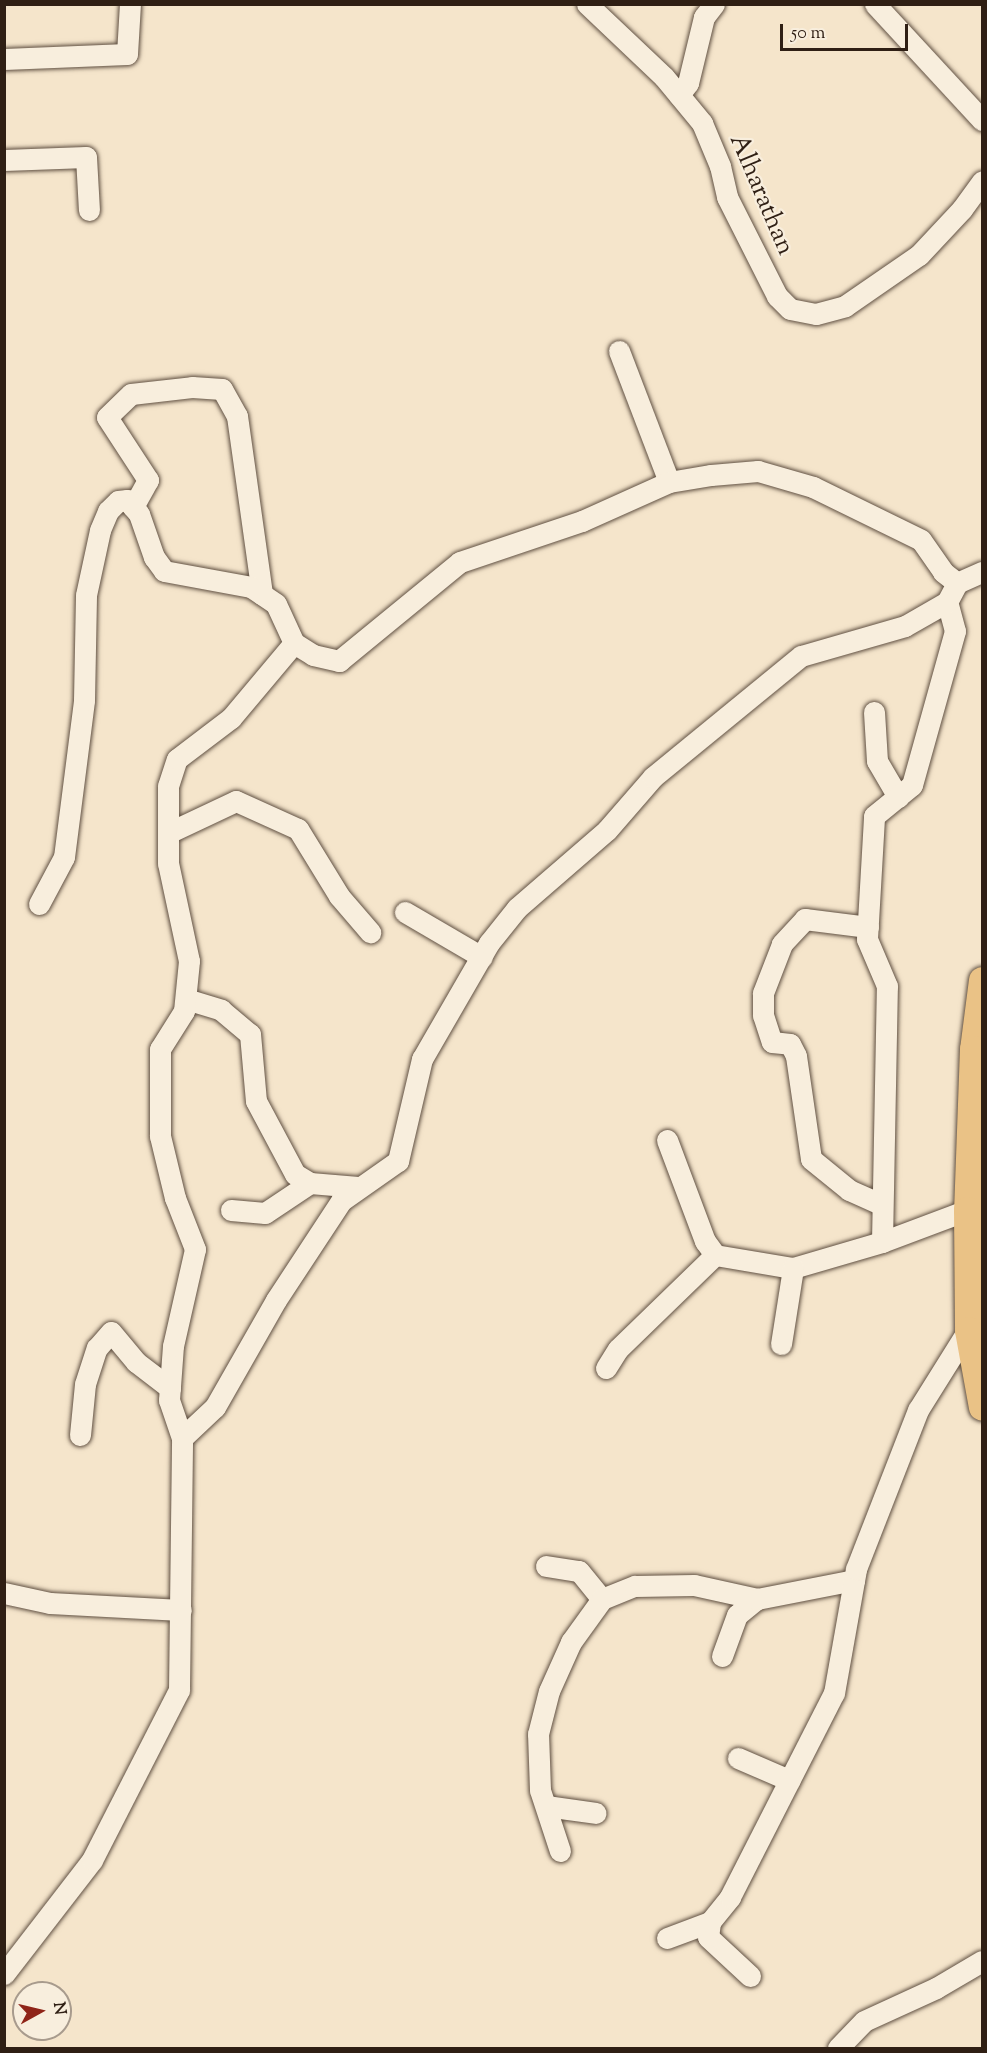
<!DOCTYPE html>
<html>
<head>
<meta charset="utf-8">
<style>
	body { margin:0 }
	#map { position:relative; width:987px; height:2053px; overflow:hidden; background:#f5e5cb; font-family:"Sorts Mill Goudy",serif }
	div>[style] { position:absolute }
	.roads { filter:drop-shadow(0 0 2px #605042) drop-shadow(0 0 2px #605042) }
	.minor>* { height:21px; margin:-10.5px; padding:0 10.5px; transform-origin:10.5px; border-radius:10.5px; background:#f8eedd }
	.major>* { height:27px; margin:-13.5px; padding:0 13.5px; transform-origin:13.5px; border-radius:13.5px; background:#eac286 }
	span { translate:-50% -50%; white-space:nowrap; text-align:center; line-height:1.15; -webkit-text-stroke:4.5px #f8eedd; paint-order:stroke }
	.street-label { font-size:26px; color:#2f1f14 }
	.frame { position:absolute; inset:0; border:6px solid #2f1f14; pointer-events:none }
	.north { position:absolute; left:12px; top:1981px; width:60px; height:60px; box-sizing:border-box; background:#f8eedd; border:2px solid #a89b8d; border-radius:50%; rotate:82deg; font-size:16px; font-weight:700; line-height:24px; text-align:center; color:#2f1f14 }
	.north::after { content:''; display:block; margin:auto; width:21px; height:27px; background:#8f2418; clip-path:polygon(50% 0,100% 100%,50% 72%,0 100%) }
	.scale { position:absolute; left:780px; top:24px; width:128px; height:27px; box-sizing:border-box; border:3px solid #2f1f14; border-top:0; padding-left:8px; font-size:18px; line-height:21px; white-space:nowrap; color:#2f1f14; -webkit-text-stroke:4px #f8eedd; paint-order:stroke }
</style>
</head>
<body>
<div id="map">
	<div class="roads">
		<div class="minor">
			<i style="left:587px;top:4px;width:106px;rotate:43.5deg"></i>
			<i style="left:664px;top:77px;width:60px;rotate:50.4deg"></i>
			<i style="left:702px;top:123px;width:47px;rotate:67.3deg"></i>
			<i style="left:720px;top:166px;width:32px;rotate:77deg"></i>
			<i style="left:727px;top:197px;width:111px;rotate:63.2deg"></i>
			<i style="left:777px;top:296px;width:18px;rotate:45deg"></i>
			<i style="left:790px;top:309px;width:26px;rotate:11deg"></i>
			<i style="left:816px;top:314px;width:30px;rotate:-15deg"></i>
			<i style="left:845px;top:306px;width:90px;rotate:-34.6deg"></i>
			<i style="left:919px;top:255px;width:63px;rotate:-46.9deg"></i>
			<i style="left:962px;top:209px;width:34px;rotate:-54deg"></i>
			<i style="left:875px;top:4px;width:158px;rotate:47.3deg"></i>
			<i style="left:4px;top:59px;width:123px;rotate:-2.3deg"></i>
			<i style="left:127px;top:54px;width:50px;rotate:-86.6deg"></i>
			<i style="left:679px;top:95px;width:15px;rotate:-53deg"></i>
			<i style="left:688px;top:83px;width:68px;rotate:-76.4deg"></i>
			<i style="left:704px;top:17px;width:16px;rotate:-52deg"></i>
			<i style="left:4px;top:160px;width:82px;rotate:-2.1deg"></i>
			<i style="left:86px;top:157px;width:53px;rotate:86.8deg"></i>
			<i style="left:619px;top:351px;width:140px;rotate:69.1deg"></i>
			<i style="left:133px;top:507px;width:31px;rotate:-61deg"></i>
			<i style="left:148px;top:480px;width:75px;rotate:-123.1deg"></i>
			<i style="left:107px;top:417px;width:33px;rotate:-44deg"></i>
			<i style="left:131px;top:394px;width:61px;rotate:-6.5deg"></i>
			<i style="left:192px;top:387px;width:30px;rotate:4deg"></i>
			<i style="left:222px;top:389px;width:31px;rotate:61deg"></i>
			<i style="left:237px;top:416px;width:180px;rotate:82deg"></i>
			<i style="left:874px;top:712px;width:49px;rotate:86.5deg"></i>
			<i style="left:877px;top:761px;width:42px;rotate:59.7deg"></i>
			<i style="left:168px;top:833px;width:75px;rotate:-25.2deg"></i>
			<i style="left:236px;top:801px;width:68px;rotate:24.3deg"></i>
			<i style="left:298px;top:829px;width:79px;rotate:58.5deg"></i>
			<i style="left:339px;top:896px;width:48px;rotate:49.3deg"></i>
			<i style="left:39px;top:904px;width:53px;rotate:-62deg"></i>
			<i style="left:64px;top:857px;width:158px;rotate:-82.7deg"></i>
			<i style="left:84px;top:700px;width:105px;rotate:-88.9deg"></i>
			<i style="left:86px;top:595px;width:66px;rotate:-77.8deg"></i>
			<i style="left:100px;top:530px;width:21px;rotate:-67deg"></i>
			<i style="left:108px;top:511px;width:14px;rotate:-45deg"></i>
			<i style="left:118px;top:501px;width:9px;rotate:-6deg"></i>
			<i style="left:127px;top:500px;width:18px;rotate:49deg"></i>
			<i style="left:139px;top:514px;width:46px;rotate:70.8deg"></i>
			<i style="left:154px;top:557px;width:17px;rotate:54deg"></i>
			<i style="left:164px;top:571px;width:88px;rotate:10.4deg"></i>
			<i style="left:251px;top:587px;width:30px;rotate:34deg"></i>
			<i style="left:276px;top:604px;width:43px;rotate:65.2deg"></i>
			<i style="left:294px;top:643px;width:22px;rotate:32deg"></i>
			<i style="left:313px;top:655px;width:27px;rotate:13deg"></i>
			<i style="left:339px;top:661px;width:156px;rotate:-39.3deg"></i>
			<i style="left:460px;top:562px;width:129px;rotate:-18.6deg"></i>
			<i style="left:582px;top:521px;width:95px;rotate:-24.1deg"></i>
			<i style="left:669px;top:482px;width:43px;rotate:-9.5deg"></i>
			<i style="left:711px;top:475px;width:47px;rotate:-4.9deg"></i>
			<i style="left:758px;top:471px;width:57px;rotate:16.2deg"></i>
			<i style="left:813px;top:487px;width:120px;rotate:26.1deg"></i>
			<i style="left:921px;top:540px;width:39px;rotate:55deg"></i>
			<i style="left:943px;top:572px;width:18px;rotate:38deg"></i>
			<i style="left:957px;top:583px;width:27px;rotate:-24deg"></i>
			<i style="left:405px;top:912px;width:89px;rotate:30.3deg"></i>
			<i style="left:868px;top:927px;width:64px;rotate:-172.8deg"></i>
			<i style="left:805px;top:919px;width:34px;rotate:133deg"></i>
			<i style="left:782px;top:944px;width:53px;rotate:111.2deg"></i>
			<i style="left:763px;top:993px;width:22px;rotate:90deg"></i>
			<i style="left:763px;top:1015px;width:28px;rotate:72deg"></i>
			<i style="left:772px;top:1042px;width:18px;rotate:6deg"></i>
			<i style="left:790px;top:1044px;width:13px;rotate:63deg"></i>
			<i style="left:796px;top:1056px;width:104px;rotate:81.7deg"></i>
			<i style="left:811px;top:1159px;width:49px;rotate:39.2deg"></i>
			<i style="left:849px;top:1190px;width:36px;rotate:24deg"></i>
			<i style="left:186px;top:999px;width:37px;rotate:17deg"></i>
			<i style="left:221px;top:1010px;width:38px;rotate:40deg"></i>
			<i style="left:250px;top:1034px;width:67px;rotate:84.9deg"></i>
			<i style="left:256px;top:1101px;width:83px;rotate:61.9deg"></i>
			<i style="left:295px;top:1174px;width:17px;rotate:31deg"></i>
			<i style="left:310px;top:1183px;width:48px;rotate:4.8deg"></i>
			<i style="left:667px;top:1140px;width:108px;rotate:69.4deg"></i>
			<i style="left:705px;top:1241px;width:17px;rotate:54deg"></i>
			<i style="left:715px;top:1255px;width:79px;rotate:9.5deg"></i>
			<i style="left:793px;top:1268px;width:93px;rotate:-16.3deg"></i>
			<i style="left:882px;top:1242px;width:91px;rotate:-20.6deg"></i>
			<i style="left:231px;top:1210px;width:34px;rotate:5deg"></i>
			<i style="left:265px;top:1213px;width:54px;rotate:-33.7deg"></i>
			<i style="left:882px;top:1242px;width:256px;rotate:-88.9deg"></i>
			<i style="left:887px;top:986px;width:51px;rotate:-113.1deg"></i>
			<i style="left:867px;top:939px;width:123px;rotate:-86.7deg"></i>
			<i style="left:874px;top:816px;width:49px;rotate:-39.2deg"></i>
			<i style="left:912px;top:785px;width:160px;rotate:-74.4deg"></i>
			<i style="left:955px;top:631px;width:30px;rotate:-105deg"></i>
			<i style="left:781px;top:1344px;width:77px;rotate:-81deg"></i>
			<i style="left:606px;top:1368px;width:22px;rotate:-58deg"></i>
			<i style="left:618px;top:1349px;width:135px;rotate:-44.1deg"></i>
			<i style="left:80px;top:1435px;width:51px;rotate:-84.4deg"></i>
			<i style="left:85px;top:1384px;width:38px;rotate:-72deg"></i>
			<i style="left:97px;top:1348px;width:21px;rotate:-49deg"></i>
			<i style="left:111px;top:1332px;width:39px;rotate:50deg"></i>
			<i style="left:136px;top:1362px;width:43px;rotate:37.4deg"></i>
			<i style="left:182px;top:1438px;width:45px;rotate:-43.2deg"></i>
			<i style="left:215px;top:1407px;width:123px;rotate:-60.3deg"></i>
			<i style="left:276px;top:1300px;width:118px;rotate:-56.7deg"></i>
			<i style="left:341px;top:1201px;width:70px;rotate:-35.1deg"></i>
			<i style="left:398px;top:1161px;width:105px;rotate:-76.8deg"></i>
			<i style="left:422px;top:1059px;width:134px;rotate:-60deg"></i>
			<i style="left:489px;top:943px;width:45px;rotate:-51.3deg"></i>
			<i style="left:517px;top:908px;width:119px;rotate:-40.9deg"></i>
			<i style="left:607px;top:830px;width:70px;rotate:-49deg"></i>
			<i style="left:653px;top:777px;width:191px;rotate:-39.3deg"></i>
			<i style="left:801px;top:656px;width:108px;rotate:-16.1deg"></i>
			<i style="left:905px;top:626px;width:48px;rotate:-29.7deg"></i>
			<i style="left:947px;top:602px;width:21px;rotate:-62deg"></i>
			<i style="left:546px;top:1566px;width:33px;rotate:9deg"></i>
			<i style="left:579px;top:1571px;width:36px;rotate:51deg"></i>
			<i style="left:4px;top:1593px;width:47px;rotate:12.3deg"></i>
			<i style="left:50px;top:1603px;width:131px;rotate:3.1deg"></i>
			<i style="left:722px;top:1656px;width:44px;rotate:-69.9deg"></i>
			<i style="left:737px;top:1615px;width:26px;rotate:-39deg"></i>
			<i style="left:738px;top:1758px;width:56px;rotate:23.3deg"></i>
			<i style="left:546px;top:1806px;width:50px;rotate:8deg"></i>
			<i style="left:560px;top:1851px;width:64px;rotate:-108.2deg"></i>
			<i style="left:540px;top:1790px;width:56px;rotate:-92deg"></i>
			<i style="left:538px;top:1734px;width:44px;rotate:-75.7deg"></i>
			<i style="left:549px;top:1691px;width:54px;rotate:-65.8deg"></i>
			<i style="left:571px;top:1642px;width:53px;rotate:-54.2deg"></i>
			<i style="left:602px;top:1599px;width:35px;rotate:-22deg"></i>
			<i style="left:635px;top:1586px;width:59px;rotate:-1deg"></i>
			<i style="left:694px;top:1585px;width:65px;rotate:12.5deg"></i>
			<i style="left:757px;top:1599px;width:99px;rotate:-11.1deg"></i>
			<i style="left:667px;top:1938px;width:46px;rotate:-20.4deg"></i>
			<i style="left:4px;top:1974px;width:144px;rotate:-52.3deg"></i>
			<i style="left:92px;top:1860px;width:191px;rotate:-62.9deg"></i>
			<i style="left:179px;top:1690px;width:252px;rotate:-89.3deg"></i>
			<i style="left:182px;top:1438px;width:40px;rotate:-108.9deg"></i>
			<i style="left:169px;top:1400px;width:54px;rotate:-85.8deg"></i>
			<i style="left:173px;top:1346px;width:99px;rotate:-77.2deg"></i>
			<i style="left:195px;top:1249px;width:55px;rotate:-111.4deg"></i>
			<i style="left:175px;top:1198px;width:64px;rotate:-103.6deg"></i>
			<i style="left:160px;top:1136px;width:87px;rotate:-90deg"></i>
			<i style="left:160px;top:1049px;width:45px;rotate:-57.7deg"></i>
			<i style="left:184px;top:1011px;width:50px;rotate:-84.3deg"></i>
			<i style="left:189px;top:961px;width:100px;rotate:-102.1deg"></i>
			<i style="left:168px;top:863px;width:77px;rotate:-90deg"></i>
			<i style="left:168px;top:786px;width:28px;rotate:-72deg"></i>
			<i style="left:177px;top:759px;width:68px;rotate:-37.2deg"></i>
			<i style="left:231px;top:718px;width:98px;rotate:-50deg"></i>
			<i style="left:750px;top:1976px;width:57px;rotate:-137.1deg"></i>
			<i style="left:708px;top:1937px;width:15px;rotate:-82deg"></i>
			<i style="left:710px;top:1922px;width:32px;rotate:-51deg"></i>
			<i style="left:730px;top:1897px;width:229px;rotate:-63deg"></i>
			<i style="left:834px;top:1693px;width:126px;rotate:-79.9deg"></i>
			<i style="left:856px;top:1569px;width:171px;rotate:-68.7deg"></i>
			<i style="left:918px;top:1410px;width:94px;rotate:-58deg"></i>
			<i style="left:968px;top:1330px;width:17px;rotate:-36deg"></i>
			<i style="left:838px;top:2048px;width:37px;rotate:-46deg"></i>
			<i style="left:864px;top:2021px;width:79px;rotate:-24.6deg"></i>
			<i style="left:936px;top:1988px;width:53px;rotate:-30.4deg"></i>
		</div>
		<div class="major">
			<i style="left:982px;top:980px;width:70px;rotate:97.4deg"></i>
			<i style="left:973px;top:1049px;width:161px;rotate:92.1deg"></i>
			<i style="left:967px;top:1210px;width:120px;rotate:89.5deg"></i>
			<i style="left:968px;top:1330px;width:78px;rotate:79.7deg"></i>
		</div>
	</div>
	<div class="street-label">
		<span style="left:761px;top:195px;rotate:67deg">Alharathan</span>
	</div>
	<div class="frame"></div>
	<div class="north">N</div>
	<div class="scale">50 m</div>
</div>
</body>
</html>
